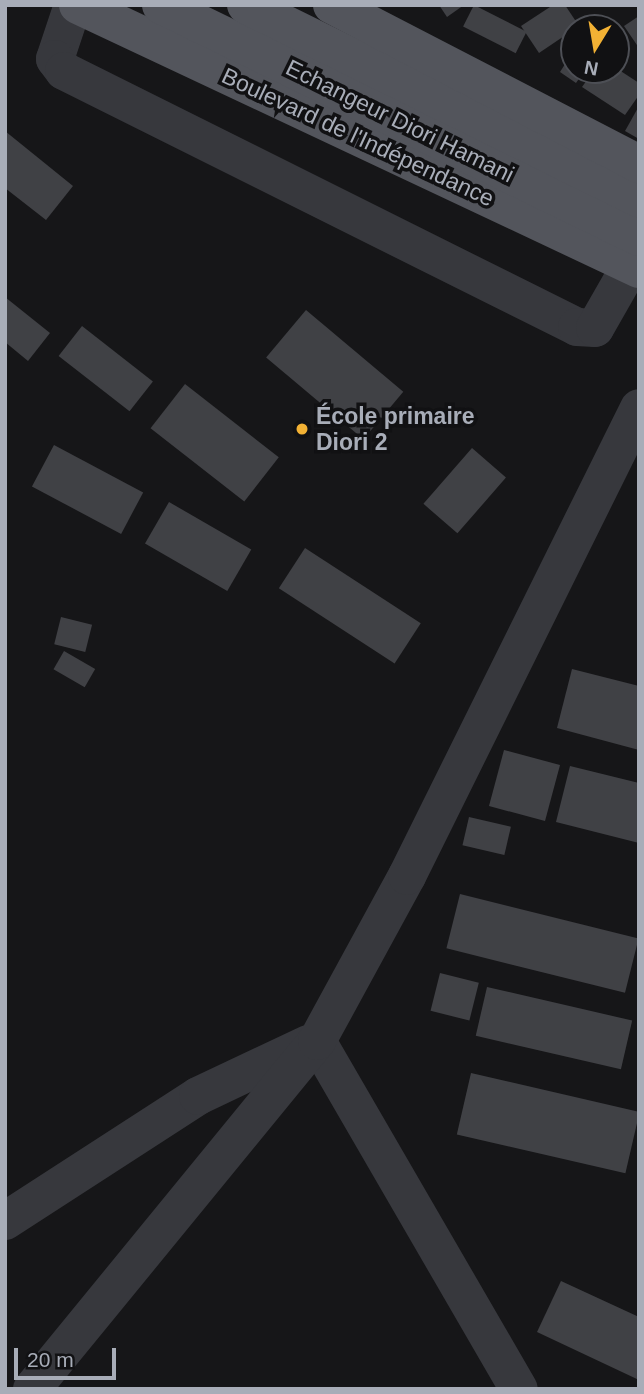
<!DOCTYPE html>
<html>
<head>
<meta charset="utf-8">
<style>
	body { margin:0 }
	#map { position:relative; width:644px; height:1394px; overflow:hidden; background:#161618; font-family:Helvetica,sans-serif }
	div>[style] { position:absolute }
	.building>* { inset:0; background:#404145; transform-origin:0 0 }
	.minor>* { height:38px; margin:-19px; padding:0 19px; transform-origin:19px; border-radius:19px; background:#37383d }
	.major>* { height:38px; margin:-19px; padding:0 19px; transform-origin:19px; border-radius:19px; background:#53555c }
	.dots>* { width:19px; height:19px; translate:-50% -50%; box-sizing:border-box; border:4px solid #111113; border-radius:50% }
	span { translate:-50% -50%; white-space:nowrap; text-align:center; line-height:1.15; -webkit-text-stroke:7px #111113; paint-order:stroke }
	.street-label { font-size:23px; color:#a8adb8 }
	.poi-label { font-size:23px; color:#a8adb8; font-weight:700 }
	.left { translate:0 -50%; text-align:left }
	.frame { position:absolute; inset:0; border:7px solid #a8adb8; pointer-events:none }
	.north { position:absolute; left:560px; top:14px; width:70px; height:70px; box-sizing:border-box; background:#111113; border:2px solid #4d4f55; border-radius:50%; rotate:191deg; font-size:19px; font-weight:700; line-height:28px; text-align:center; color:#a8adb8 }
	.north::after { content:''; display:block; margin:auto; width:24px; height:32px; background:#f2b134; clip-path:polygon(50% 0,100% 100%,50% 72%,0 100%) }
	.scale { position:absolute; left:14px; top:1348px; width:102px; height:32px; box-sizing:border-box; border:4px solid #a8adb8; border-top:0; padding-left:9px; font-size:21px; line-height:24px; white-space:nowrap; color:#a8adb8; -webkit-text-stroke:5px #111113; paint-order:stroke }
</style>
</head>
<body>
<div id="map">
	<div class="building">
		<i style="clip-path:polygon(439px 5px,464px 5px,447px 17px)"></i>
		<i style="left:474px;top:5px;width:59px;height:24px;rotate:27deg"></i>
		<i style="clip-path:polygon(553px 5px,565px 5px,579px 26px,539px 53px,521px 26px)"></i>
		<i style="clip-path:polygon(639px 16px,639px 48px,624px 26px)"></i>
		<i style="clip-path:polygon(574px 50px,574px 70px,585px 70px,576px 83px,560px 72px)"></i>
		<i style="clip-path:polygon(616px 68px,639px 83px,639px 95px,625px 115px,582px 87px,594px 70px)"></i>
		<i style="clip-path:polygon(639px 106px,639px 139px,625px 131px)"></i>
		<i style="clip-path:polygon(5px 131px,73px 186px,46px 220px,5px 188px)"></i>
		<i style="clip-path:polygon(5px 297px,50px 333px,28px 361px,5px 342px)"></i>
		<i style="left:306px;top:310px;width:127px;height:62px;rotate:40deg"></i>
		<i style="left:82px;top:326px;width:90px;height:38px;rotate:38deg"></i>
		<i style="left:185px;top:384px;width:119px;height:56px;rotate:38deg"></i>
		<i style="left:54px;top:445px;width:101px;height:47px;rotate:28deg"></i>
		<i style="left:472px;top:448px;width:45px;height:74px;rotate:41deg"></i>
		<i style="left:169px;top:502px;width:95px;height:48px;rotate:30deg"></i>
		<i style="left:305px;top:548px;width:138px;height:48px;rotate:33deg"></i>
		<i style="left:61px;top:617px;width:32px;height:28px;rotate:14deg"></i>
		<i style="left:64px;top:651px;width:36px;height:21px;rotate:30deg"></i>
		<i style="clip-path:polygon(572px 669px,639px 686px,639px 750px,557px 728px)"></i>
		<i style="left:504px;top:750px;width:58px;height:58px;rotate:15deg"></i>
		<i style="clip-path:polygon(570px 766px,639px 783px,639px 843px,556px 822px)"></i>
		<i style="left:469px;top:817px;width:43px;height:29px;rotate:13deg"></i>
		<i style="left:460px;top:894px;width:184px;height:56px;rotate:14deg"></i>
		<i style="left:440px;top:973px;width:40px;height:39px;rotate:14deg"></i>
		<i style="left:487px;top:987px;width:149px;height:50px;rotate:13deg"></i>
		<i style="left:471px;top:1073px;width:173px;height:63px;rotate:13deg"></i>
		<i style="clip-path:polygon(561px 1281px,639px 1317px,639px 1380px,537px 1332px)"></i>
	</div>
	<div class="minor">
		<i style="left:73px;top:5px;width:57px;rotate:108.4deg"></i>
		<i style="left:55px;top:59px;width:15px;rotate:53deg"></i>
		<i style="left:64px;top:71px;width:573px;rotate:26.52deg"></i>
		<i style="left:577px;top:327px;width:18px;rotate:3deg"></i>
		<i style="left:595px;top:328px;width:73px;rotate:-60.3deg"></i>
		<i style="left:317px;top:1041px;width:402px;rotate:59.9deg"></i>
		<i style="left:5px;top:1221px;width:230px;rotate:-32.9deg"></i>
		<i style="left:198px;top:1096px;width:122px;rotate:-25.3deg"></i>
		<i style="left:32px;top:1389px;width:450px;rotate:-50.7deg"></i>
		<i style="left:317px;top:1041px;width:188px;rotate:-61.4deg"></i>
		<i style="left:407px;top:876px;width:522px;rotate:-63.63deg"></i>
	</div>
	<div class="major">
		<i style="left:78px;top:5px;width:620px;rotate:25.2deg"></i>
		<i style="left:161px;top:5px;width:531px;rotate:25.89deg"></i>
		<i style="left:246px;top:5px;width:438px;rotate:26.2deg"></i>
		<i style="left:332px;top:5px;width:346px;rotate:27.4deg"></i>
	</div>
	<div class="dots">
		<i style="left:302px;top:429px;background:#f2b134"></i>
	</div>
	<div class="street-label">
		<span style="left:400px;top:121px;rotate:26deg">Echangeur Diori Hamani</span>
		<span style="left:358px;top:137px;rotate:25deg">Boulevard de l'Indépendance</span>
	</div>
	<div class="poi-label">
		<span class="left" style="left:316px;top:429px">École primaire<br>Diori 2</span>
	</div>
	<div class="frame"></div>
	<div class="north">N</div>
	<div class="scale">20 m</div>
</div>
</body>
</html>
